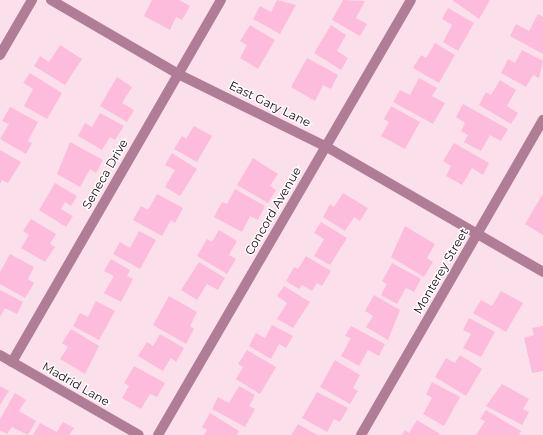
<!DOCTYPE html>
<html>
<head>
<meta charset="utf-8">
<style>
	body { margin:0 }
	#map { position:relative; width:543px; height:435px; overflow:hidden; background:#fbe0ec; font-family:Montserrat,sans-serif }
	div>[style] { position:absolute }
	.building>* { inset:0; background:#fdbcdb }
	.minor>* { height:10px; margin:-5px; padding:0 5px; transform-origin:5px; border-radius:5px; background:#af7e96 }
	span { translate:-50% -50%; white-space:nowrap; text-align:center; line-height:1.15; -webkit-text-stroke:3px #fff; paint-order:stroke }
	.street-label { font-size:12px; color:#1d0713 }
</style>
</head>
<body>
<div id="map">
	<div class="building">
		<i style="clip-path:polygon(152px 0,179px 0,190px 6px,182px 20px,176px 17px,170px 30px,144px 16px)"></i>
		<i style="clip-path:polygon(277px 0,296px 5px,280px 34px,253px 19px,260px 6px,271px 12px)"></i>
		<i style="clip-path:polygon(343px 0,365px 1px,356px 18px,367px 24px,360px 36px,332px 20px)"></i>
		<i style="clip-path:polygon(452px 0,490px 0,479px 19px)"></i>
		<i style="clip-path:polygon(448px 8px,474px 23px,458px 51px,443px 42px,452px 25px,442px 19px)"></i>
		<i style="clip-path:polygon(538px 14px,543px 17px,543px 54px,510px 36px,516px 24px,529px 31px)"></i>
		<i style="clip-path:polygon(250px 25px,275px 40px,258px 69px,240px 58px,247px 45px,240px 41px)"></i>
		<i style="clip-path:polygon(331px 25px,346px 35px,337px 51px,348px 58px,341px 70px,314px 53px)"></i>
		<i style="clip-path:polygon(435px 43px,455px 55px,439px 83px,413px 68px,421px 55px,426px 58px)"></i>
		<i style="clip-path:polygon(60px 45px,82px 59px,65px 85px,34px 66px,40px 56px,49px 62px)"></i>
		<i style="clip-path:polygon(522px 50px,543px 61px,539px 78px,533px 75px,526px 87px,501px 73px,508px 59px,515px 63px)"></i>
		<i style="clip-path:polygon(307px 58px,338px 75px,331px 89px,323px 85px,315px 101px,291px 87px)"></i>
		<i style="clip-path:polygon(30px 73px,62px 93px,47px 119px,24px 106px,33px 89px,23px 83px)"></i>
		<i style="clip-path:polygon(117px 77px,132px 87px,122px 103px,134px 110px,127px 122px,100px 106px)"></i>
		<i style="clip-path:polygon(419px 78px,437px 88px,432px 96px,445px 103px,433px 124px,393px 102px,400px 90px,410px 95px)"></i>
		<i style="clip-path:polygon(500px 80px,516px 90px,507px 106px,518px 113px,511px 124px,479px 105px,486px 92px,491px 95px)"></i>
		<i style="clip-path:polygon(463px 104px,508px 129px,501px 141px,490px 135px,481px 151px,464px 142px,468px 135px,461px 131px,465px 123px,456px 117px)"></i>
		<i style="clip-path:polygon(391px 106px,420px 122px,405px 149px,381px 136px,389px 122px,384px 119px)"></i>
		<i style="clip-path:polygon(10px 107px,38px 122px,28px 141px,32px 143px,26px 154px,0 139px,9px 124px,2px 121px)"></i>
		<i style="clip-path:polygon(100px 113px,124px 126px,115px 140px,110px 137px,102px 150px,78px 136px,85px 123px,92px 127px)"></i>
		<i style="clip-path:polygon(194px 126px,212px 136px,197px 162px,174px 149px,182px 136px,186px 139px)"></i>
		<i style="clip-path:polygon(70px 142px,103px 160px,96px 173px,90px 169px,80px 187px,57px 174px)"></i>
		<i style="clip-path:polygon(454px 143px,489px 163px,483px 175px,472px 168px,462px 185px,446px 176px,451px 166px,443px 161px)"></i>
		<i style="clip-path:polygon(0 150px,21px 162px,8px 183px,2px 180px,0 184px)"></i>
		<i style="clip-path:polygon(172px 153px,197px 169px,180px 196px,165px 187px,175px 170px,165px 165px)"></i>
		<i style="clip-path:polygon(253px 158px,278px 174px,270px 186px,276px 190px,268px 203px,237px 185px)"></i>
		<i style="clip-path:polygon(55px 183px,77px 196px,71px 206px,65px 202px,61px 209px,73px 216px,66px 227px,39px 210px)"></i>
		<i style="clip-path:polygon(235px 189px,265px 206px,258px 220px,250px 216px,242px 232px,214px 217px,222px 202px,227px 204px)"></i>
		<i style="clip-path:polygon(343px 193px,368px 208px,360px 221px,354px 217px,345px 231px,323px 217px,330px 204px,334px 207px)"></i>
		<i style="clip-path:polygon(157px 194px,183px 208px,175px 223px,171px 220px,162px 236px,133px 220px,141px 206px,148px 210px)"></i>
		<i style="clip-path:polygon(542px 195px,543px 196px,543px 235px,525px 224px)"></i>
		<i style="clip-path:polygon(31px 219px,56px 234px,50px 244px,55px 247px,45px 262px,21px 248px,29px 235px,23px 231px)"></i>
		<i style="clip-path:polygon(321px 222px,347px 238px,330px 265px,314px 256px,324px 239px,314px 233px)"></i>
		<i style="clip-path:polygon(405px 226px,435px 244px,427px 258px,433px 262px,424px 277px,391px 257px)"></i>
		<i style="clip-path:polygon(219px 230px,237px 241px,229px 255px,236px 259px,227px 274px,197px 256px,207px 239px,212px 242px)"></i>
		<i style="clip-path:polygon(139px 231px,156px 240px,140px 269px,113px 254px,120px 242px,130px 248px)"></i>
		<i style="clip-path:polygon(10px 254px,34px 267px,28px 279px,34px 283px,25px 298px,0 284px,0 272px)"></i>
		<i style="clip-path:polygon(306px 256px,331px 271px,322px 286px,317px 283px,312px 291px,302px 285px,299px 289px,286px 281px,294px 267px,298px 269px)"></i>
		<i style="clip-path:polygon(111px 259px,130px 270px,127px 276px,133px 279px,121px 302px,104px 293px,114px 276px,104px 271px)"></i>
		<i style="clip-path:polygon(199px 262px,225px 278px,218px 290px,207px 284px,197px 300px,181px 290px)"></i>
		<i style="clip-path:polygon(392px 263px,421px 279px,414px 292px,406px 288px,397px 304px,381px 295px,387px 284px,382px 281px)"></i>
		<i style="clip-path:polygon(284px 286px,310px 302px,293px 328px,277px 319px,287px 303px,277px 296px)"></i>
		<i style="clip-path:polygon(0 290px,23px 302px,17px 314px,5px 308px,0 317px)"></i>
		<i style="clip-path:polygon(501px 291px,523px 303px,506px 332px,473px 313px,481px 300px,492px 306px)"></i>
		<i style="clip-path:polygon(374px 295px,400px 310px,388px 340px,366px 327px,373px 316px,365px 311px)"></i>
		<i style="clip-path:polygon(169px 296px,197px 312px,190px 326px,194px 329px,186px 344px,153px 325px)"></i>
		<i style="clip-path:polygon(96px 301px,115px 311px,99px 340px,73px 326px,80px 313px,88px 317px)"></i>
		<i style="clip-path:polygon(469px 318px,495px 332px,481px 357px,463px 348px,471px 334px,463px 330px)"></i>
		<i style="clip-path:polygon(272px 325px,293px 336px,286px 348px,279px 344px,271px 359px,249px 346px,256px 333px,265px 338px)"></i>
		<i style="clip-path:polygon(351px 326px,385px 344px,379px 356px,368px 350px,359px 366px,341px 356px,351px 338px,345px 336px)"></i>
		<i style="clip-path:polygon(543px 326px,543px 371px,532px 373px,524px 338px,534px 335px,532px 328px)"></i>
		<i style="clip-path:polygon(71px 329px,99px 346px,85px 374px,60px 359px,68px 347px,62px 343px)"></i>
		<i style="clip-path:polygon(160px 334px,184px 348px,176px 362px,171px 358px,163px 371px,138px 356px,147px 342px,153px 346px)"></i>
		<i style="clip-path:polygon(247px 350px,276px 367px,260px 394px,236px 379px,243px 367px,238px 364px)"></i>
		<i style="clip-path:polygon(460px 355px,482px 369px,466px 396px,435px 377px,446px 358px,455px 363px)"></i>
		<i style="clip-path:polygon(335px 360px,360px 375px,353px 388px,358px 391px,350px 404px,320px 387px)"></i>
		<i style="clip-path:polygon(134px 366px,165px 383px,157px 397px,150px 394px,141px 409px,122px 398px,129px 386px,124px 383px)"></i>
		<i style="clip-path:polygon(432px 382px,460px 397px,444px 426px,423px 414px,432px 398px,426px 394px)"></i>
		<i style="clip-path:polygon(502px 384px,529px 399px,523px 409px,529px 412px,522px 425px,486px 406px)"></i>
		<i style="clip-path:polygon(0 386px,9px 391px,0 405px)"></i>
		<i style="clip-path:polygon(239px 386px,255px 395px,249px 406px,255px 409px,245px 427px,212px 409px,218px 397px,229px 403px)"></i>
		<i style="clip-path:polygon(317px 392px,348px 408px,340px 422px,334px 419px,327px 432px,302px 418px)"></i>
		<i style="clip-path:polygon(15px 393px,26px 400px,19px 411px,36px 421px,28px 435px,12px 427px,7px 434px,0 430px,0 419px)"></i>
		<i style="clip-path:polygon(486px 410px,521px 431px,519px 435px,476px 435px,485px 421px,480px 419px)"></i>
		<i style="clip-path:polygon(210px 413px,239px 431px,237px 435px,204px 435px,207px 430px,202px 427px)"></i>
		<i style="clip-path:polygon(417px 420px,440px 434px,439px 435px,402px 435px,405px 430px,409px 433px)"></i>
		<i style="clip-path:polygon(63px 422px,74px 428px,69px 435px,33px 435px,40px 423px,57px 432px)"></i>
		<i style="clip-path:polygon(298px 424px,317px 435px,291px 435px)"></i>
	</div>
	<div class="minor">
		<i style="left:51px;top:0;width:147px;rotate:30.2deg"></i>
		<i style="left:178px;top:74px;width:164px;rotate:26.1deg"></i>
		<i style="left:325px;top:146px;width:252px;rotate:30deg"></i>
		<i style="left:0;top:55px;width:64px;rotate:-59.8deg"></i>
		<i style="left:0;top:355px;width:160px;rotate:29.9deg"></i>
		<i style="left:12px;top:362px;width:418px;rotate:-60deg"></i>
		<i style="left:158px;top:435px;width:503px;rotate:-59.82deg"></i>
		<i style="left:361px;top:435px;width:364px;rotate:-60deg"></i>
	</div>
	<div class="street-label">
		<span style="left:270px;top:104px;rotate:26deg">East Gary Lane</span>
		<span style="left:105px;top:174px;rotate:-60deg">Seneca Drive</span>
		<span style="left:273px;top:211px;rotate:-60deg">Concord Avenue</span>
		<span style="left:441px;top:271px;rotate:-60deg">Monterey Street</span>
		<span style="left:76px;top:384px;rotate:30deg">Madrid Lane</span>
	</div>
</div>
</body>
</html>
